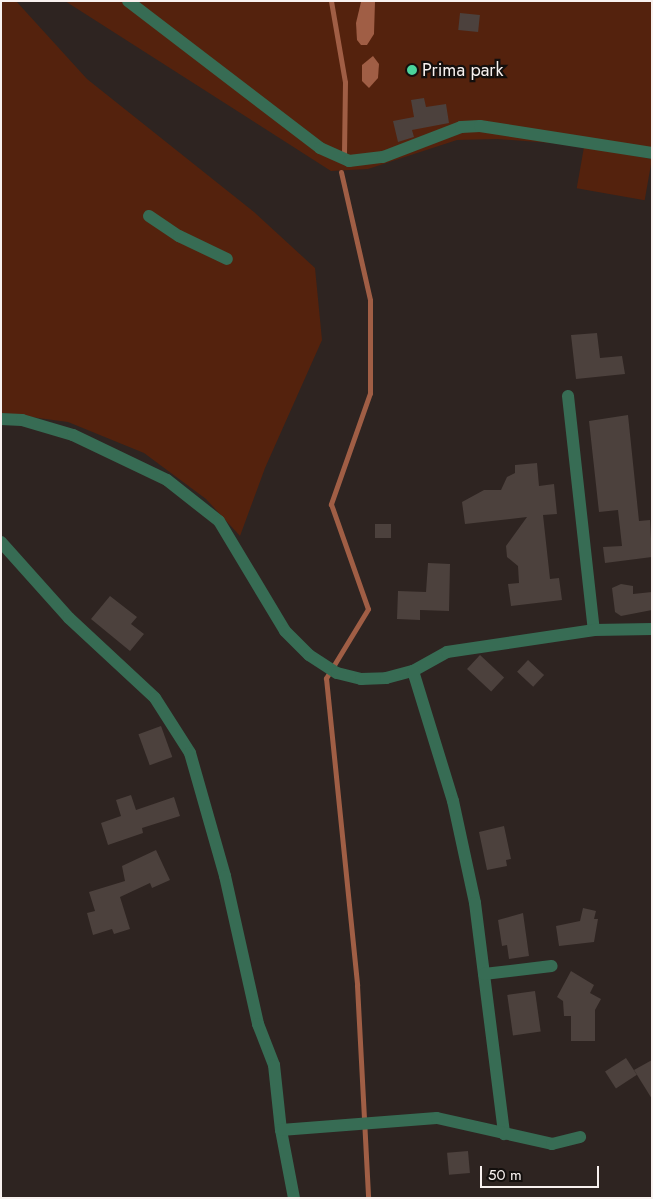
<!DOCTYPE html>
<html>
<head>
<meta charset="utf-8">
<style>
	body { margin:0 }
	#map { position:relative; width:653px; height:1199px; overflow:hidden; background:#2e2421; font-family:Jost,sans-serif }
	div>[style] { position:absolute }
	.green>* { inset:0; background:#54220d; transform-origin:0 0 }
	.water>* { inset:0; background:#a05e45 }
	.stream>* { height:5px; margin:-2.5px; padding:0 2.5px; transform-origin:2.5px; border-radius:2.5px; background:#a05e45 }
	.building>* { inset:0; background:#4c413d; transform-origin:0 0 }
	.minor>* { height:12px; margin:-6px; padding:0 6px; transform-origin:6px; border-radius:6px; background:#376c54 }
	.dots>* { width:14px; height:14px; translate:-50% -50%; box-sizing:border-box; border:2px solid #130f0d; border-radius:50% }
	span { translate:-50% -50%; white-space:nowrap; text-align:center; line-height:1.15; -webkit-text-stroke:4.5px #130f0d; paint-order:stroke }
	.poi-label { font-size:18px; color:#f8f1ef }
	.left { translate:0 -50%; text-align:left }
	.frame { position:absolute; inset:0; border:2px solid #f8f1ef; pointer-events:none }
	.scale { position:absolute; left:480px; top:1166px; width:119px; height:22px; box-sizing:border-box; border:2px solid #f8f1ef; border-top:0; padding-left:6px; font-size:15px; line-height:18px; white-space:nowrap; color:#f8f1ef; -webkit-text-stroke:4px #130f0d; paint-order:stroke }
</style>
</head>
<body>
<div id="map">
	<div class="green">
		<i style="clip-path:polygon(1px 1px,16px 1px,87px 79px,254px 212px,315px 268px,322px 340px,265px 468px,240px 536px,206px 499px,144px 453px,68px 422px,1px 413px)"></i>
		<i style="clip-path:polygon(65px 1px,652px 1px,652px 157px,579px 145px,497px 139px,457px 140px,368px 169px,331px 171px)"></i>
		<i style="left:584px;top:147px;width:69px;height:42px;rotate:10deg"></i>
	</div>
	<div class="water">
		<i style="clip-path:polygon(375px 1px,374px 34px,367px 45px,361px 45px,357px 40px,356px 23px,361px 2px)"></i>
		<i style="clip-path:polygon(373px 56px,379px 64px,378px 78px,369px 88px,362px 81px,362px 65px)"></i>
	</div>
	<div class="stream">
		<i style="left:331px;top:1px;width:82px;rotate:80.2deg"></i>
		<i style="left:345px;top:82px;width:73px;rotate:90.8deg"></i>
		<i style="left:341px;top:172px;width:131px;rotate:77.2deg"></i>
		<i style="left:370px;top:300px;width:93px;rotate:90deg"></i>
		<i style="left:370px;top:393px;width:118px;rotate:109.4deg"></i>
		<i style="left:331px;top:504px;width:111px;rotate:70.6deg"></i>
		<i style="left:368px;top:609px;width:81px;rotate:121.3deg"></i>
		<i style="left:326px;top:678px;width:309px;rotate:84.2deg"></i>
		<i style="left:357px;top:985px;width:213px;rotate:87deg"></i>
	</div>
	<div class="building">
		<i style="left:460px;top:13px;width:20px;height:17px;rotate:6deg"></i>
		<i style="clip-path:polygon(424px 98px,426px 107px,446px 104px,449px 123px,412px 130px,414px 137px,398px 142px,393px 121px,414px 117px,411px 100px)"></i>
		<i style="clip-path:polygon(597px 333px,600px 358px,622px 356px,625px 374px,576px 379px,571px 335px)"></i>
		<i style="clip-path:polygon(628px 415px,639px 521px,650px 520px,652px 557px,605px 563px,603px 547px,622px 546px,618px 510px,599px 512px,589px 421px)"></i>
		<i style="clip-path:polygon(537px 463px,539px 486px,554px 484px,557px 514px,543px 515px,550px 579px,559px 578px,562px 600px,511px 606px,508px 584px,519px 583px,518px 566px,507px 557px,506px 546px,527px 517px,465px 524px,462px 502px,484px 490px,501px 490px,507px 477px,515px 473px,515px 465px)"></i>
		<i style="left:375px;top:524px;width:16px;height:14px"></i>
		<i style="clip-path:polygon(428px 563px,450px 564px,449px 611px,420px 610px,420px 620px,397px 619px,398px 591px,426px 592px)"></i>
		<i style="clip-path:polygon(621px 584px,633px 586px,633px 594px,652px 592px,652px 610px,621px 616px,615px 612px,612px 588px)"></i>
		<i style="clip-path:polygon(110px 596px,137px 617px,131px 624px,144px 634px,130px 651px,91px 619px)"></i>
		<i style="left:480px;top:655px;width:33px;height:19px;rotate:43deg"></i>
		<i style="left:528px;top:660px;width:22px;height:16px;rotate:43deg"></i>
		<i style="left:161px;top:726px;width:33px;height:24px;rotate:70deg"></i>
		<i style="clip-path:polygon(131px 795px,136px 810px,174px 797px,180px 816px,142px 828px,143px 833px,108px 845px,101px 823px,121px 816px,116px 800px)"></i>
		<i style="clip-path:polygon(504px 826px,511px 859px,506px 860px,507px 866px,487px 870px,479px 832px)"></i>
		<i style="clip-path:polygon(156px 850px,170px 880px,152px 888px,150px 883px,120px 897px,130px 929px,114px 934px,112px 929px,93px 935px,87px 913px,95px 911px,89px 892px,125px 881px,122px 866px)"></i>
		<i style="clip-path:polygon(583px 908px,596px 911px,594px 919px,598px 919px,594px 942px,559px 946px,556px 926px,580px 921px)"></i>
		<i style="clip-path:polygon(523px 913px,529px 956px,509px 959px,507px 945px,502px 946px,498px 920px)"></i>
		<i style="clip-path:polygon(571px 971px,594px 985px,590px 993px,601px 999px,595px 1010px,595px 1041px,571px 1041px,571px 1016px,564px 1016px,563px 1001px,557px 997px)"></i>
		<i style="left:535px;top:991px;width:41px;height:28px;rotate:82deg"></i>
		<i style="left:626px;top:1058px;width:20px;height:25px;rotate:57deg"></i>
		<i style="clip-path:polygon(652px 1060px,652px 1099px,634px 1070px)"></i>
		<i style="left:468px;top:1151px;width:22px;height:21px;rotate:85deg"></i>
	</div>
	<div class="minor">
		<i style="left:128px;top:1px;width:242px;rotate:37.4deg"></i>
		<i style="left:320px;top:148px;width:32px;rotate:24deg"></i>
		<i style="left:349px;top:161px;width:34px;rotate:-7deg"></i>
		<i style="left:383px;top:157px;width:84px;rotate:-21deg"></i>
		<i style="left:461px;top:127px;width:19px;rotate:-3deg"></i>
		<i style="left:480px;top:126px;width:174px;rotate:8.9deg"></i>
		<i style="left:149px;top:216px;width:36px;rotate:34deg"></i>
		<i style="left:179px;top:236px;width:53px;rotate:25.6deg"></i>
		<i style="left:568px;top:396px;width:235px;rotate:83.7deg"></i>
		<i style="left:1px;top:419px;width:21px;rotate:3deg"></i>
		<i style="left:22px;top:420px;width:53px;rotate:16.4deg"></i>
		<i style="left:73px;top:435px;width:104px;rotate:25.6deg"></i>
		<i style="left:167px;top:480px;width:66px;rotate:38.3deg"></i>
		<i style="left:219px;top:521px;width:128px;rotate:59deg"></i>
		<i style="left:285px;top:631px;width:34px;rotate:45deg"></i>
		<i style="left:309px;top:655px;width:33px;rotate:33deg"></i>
		<i style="left:337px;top:673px;width:25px;rotate:14deg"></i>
		<i style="left:361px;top:679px;width:25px;rotate:-2deg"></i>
		<i style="left:386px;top:678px;width:28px;rotate:-15deg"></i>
		<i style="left:413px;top:671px;width:39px;rotate:-29deg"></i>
		<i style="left:447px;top:652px;width:149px;rotate:-8.5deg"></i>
		<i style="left:594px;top:630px;width:58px;rotate:-1deg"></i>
		<i style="left:1px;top:542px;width:102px;rotate:48.2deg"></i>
		<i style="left:69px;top:618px;width:117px;rotate:42.9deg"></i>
		<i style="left:155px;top:698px;width:65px;rotate:57.5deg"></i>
		<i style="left:190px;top:753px;width:128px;rotate:74.1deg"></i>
		<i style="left:225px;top:876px;width:152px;rotate:77.4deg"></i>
		<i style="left:258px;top:1024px;width:44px;rotate:68.7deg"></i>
		<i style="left:274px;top:1065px;width:65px;rotate:83.9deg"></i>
		<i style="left:281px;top:1130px;width:69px;rotate:79.2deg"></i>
		<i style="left:413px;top:671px;width:136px;rotate:72.9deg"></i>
		<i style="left:453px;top:801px;width:104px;rotate:77.8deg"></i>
		<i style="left:475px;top:903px;width:233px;rotate:82.8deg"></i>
		<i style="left:484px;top:974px;width:68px;rotate:-6.7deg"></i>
		<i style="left:281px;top:1130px;width:156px;rotate:-4.4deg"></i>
		<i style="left:437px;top:1118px;width:118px;rotate:12.7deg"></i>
		<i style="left:552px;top:1144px;width:29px;rotate:-14deg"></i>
	</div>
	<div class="dots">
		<i style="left:412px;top:70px;background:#4bd49b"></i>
	</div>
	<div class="poi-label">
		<span class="left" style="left:422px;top:70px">Prima park</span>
	</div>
	<div class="frame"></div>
	<div class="scale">50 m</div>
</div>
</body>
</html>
